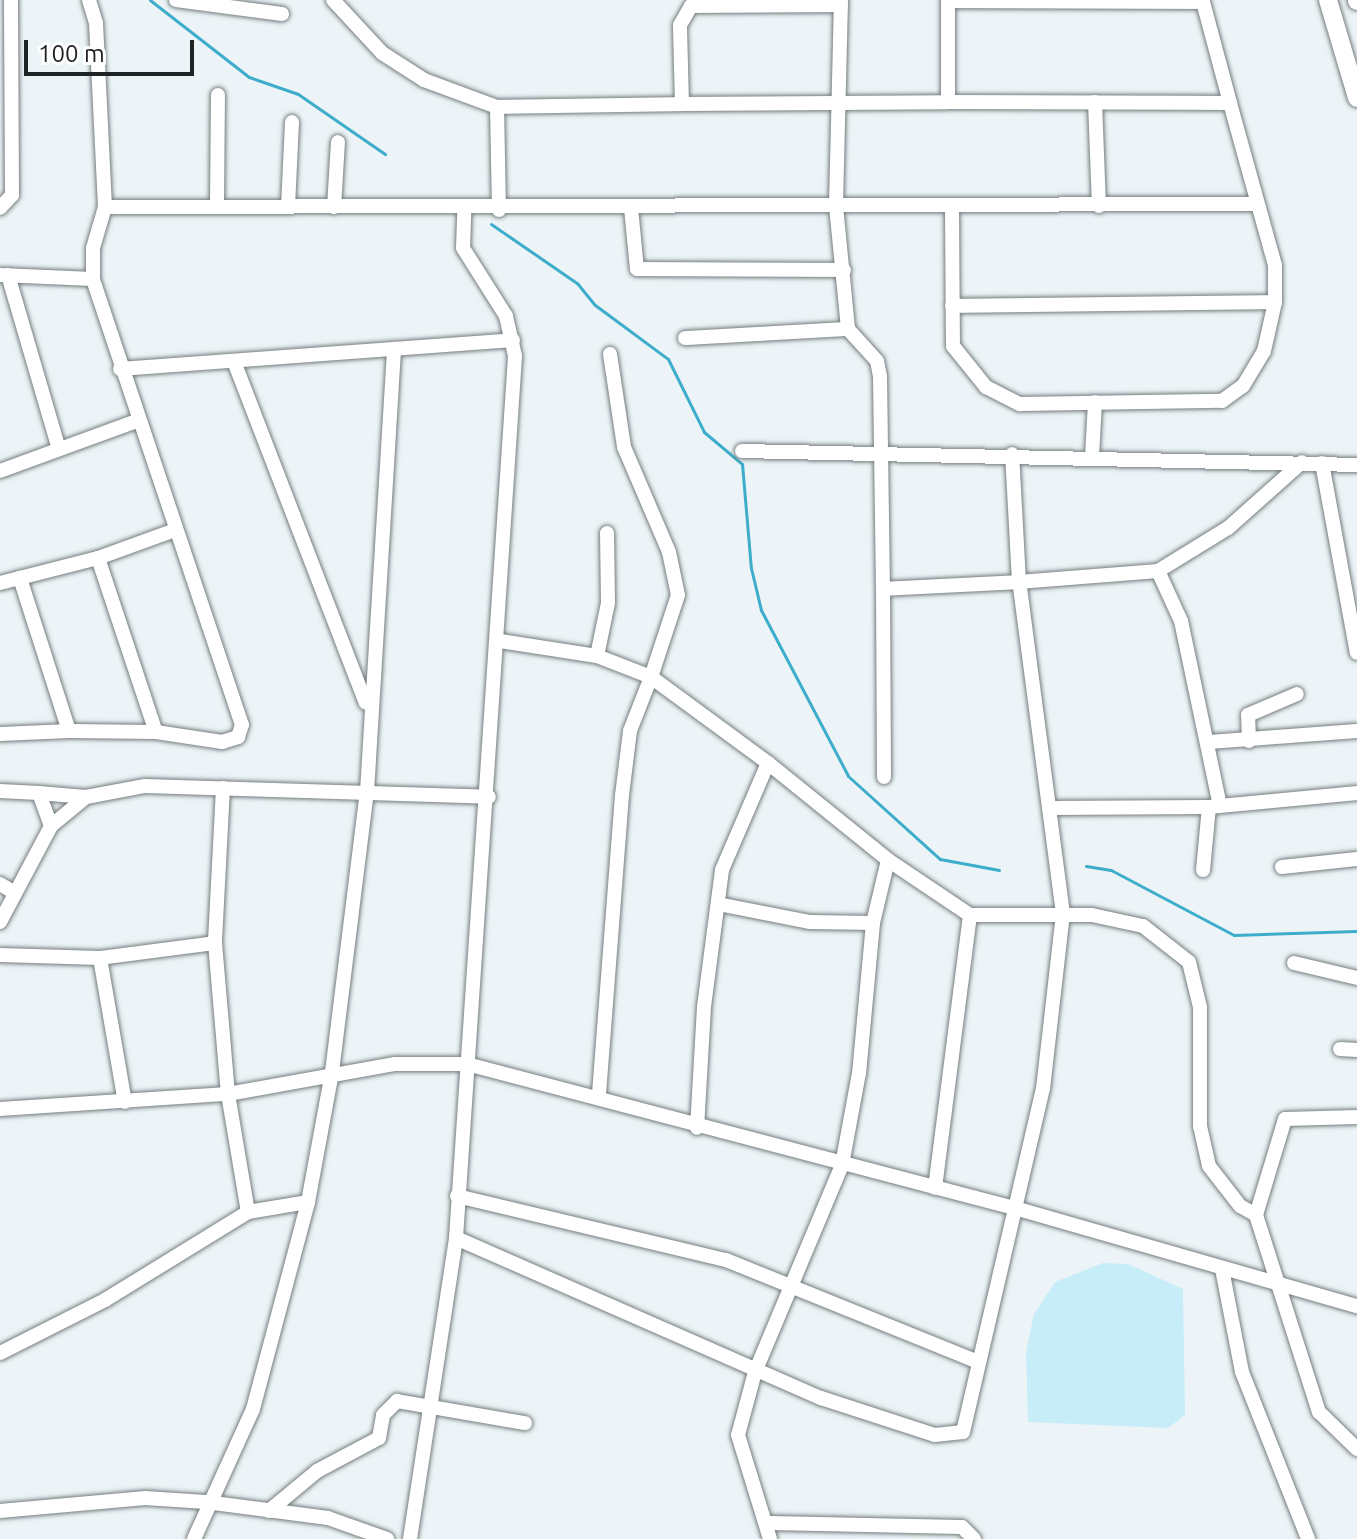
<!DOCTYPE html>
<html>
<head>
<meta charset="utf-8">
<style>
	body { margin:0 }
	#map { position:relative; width:1357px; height:1539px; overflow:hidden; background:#ecf4f7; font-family:Ubuntu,sans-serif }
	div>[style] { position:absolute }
	.green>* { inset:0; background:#c7edf9 }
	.stream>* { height:3px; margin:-1.5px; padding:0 1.5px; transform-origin:1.5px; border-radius:1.5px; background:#3dadcb }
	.roads { filter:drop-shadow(0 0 2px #767d7f) drop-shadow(0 0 2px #767d7f) }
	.minor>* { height:14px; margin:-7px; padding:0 7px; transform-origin:7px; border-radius:7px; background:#fff }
	.major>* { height:18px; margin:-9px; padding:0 9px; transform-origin:9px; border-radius:9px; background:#fff }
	span { translate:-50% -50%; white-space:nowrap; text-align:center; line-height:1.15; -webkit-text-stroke:7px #fff; paint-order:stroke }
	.scale { position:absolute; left:24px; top:40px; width:170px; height:36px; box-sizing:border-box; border:4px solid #202324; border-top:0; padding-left:10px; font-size:24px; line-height:28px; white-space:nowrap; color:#202324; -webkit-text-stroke:6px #fff; paint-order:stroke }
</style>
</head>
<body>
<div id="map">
	<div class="green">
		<i style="clip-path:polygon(1103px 1263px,1128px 1264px,1183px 1289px,1185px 1415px,1168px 1428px,1028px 1422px,1026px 1352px,1034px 1314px,1055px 1282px)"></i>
	</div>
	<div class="stream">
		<i style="left:150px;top:0;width:125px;rotate:37.9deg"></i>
		<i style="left:249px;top:77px;width:52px;rotate:19.1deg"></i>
		<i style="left:298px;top:94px;width:106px;rotate:34.6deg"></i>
		<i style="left:491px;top:224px;width:104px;rotate:34.5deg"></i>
		<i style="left:577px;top:283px;width:28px;rotate:51deg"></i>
		<i style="left:595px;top:305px;width:91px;rotate:36.5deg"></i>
		<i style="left:668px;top:359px;width:81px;rotate:63.7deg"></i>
		<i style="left:704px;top:432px;width:50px;rotate:40.1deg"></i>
		<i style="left:742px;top:464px;width:104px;rotate:85.1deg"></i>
		<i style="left:751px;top:568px;width:43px;rotate:76.6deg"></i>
		<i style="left:761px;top:610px;width:187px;rotate:62.3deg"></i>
		<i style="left:848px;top:776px;width:124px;rotate:42.1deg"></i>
		<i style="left:940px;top:859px;width:60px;rotate:10.6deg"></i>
		<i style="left:1086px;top:866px;width:25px;rotate:9deg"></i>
		<i style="left:1111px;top:870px;width:139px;rotate:27.9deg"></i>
		<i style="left:1234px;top:935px;width:123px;rotate:-1.9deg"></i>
	</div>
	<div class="roads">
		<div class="minor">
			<i style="left:176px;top:0;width:107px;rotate:7.5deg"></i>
			<i style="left:333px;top:0;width:72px;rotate:47.2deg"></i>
			<i style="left:382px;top:53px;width:50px;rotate:32.7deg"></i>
			<i style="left:424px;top:80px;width:78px;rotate:20.3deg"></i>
			<i style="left:841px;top:0;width:206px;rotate:91.4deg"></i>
			<i style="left:836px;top:206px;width:124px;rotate:84.4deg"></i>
			<i style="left:848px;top:329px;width:43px;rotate:47.8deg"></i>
			<i style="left:877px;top:361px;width:15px;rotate:79deg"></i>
			<i style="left:880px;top:376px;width:213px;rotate:89.2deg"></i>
			<i style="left:948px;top:0;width:102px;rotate:90deg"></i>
			<i style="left:948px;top:102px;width:282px;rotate:0.2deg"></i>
			<i style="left:1230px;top:103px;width:168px;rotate:74.5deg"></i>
			<i style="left:1275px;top:265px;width:37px;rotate:90deg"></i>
			<i style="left:1275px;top:302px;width:323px;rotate:179.3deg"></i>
			<i style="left:948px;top:1px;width:255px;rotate:0.2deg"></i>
			<i style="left:1203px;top:2px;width:105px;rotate:75deg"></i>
			<i style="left:1095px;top:102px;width:104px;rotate:87.8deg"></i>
			<i style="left:682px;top:104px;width:266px;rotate:-0.4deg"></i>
			<i style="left:217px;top:204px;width:109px;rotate:-89.5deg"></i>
			<i style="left:105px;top:207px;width:1152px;rotate:-0.15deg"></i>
			<i style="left:288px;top:207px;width:85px;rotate:-87.3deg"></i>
			<i style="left:334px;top:207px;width:65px;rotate:-86.5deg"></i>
			<i style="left:0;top:208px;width:18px;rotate:-47deg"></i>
			<i style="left:12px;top:195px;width:195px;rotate:-90.3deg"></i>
			<i style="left:631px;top:208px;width:61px;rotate:84.4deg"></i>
			<i style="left:637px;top:269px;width:207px;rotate:0.3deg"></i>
			<i style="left:952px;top:208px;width:138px;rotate:89.6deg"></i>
			<i style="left:953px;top:346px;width:53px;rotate:51.2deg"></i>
			<i style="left:986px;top:387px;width:38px;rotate:27deg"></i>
			<i style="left:1020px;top:404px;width:202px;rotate:-0.9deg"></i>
			<i style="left:1222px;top:401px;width:26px;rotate:-36deg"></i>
			<i style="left:1243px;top:386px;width:41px;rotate:-59deg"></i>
			<i style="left:1264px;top:351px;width:50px;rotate:-77.3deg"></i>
			<i style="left:499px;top:210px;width:103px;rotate:-91.1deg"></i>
			<i style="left:497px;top:107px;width:185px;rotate:-0.9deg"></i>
			<i style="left:682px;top:104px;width:79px;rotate:-91.5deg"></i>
			<i style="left:680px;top:25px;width:22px;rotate:-60deg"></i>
			<i style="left:691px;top:6px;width:150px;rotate:-0.4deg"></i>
			<i style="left:0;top:275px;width:93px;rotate:2.5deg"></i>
			<i style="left:8px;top:275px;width:181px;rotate:73.7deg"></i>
			<i style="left:685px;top:338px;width:163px;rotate:-3.2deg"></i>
			<i style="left:610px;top:354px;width:94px;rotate:81.4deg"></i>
			<i style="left:624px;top:447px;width:114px;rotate:66.8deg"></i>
			<i style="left:669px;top:552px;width:44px;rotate:78.2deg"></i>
			<i style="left:678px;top:595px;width:86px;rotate:108.2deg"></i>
			<i style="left:651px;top:677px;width:145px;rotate:36.3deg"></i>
			<i style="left:768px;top:763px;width:116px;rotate:113.3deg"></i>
			<i style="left:722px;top:870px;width:138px;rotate:97.5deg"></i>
			<i style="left:704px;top:1007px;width:121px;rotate:93.3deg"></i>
			<i style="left:235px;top:364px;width:363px;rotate:68.9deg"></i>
			<i style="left:120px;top:369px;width:394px;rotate:-4.2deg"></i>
			<i style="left:742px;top:451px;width:615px;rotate:1.3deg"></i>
			<i style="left:1092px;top:457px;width:55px;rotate:-86.9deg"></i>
			<i style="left:1322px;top:463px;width:193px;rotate:79.6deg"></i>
			<i style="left:0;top:471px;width:148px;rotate:-20.1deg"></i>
			<i style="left:98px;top:558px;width:82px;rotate:-20deg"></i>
			<i style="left:0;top:583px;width:101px;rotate:-14.3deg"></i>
			<i style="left:98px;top:558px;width:183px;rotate:71.6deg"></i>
			<i style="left:500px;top:641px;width:98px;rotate:8.8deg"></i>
			<i style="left:597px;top:656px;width:58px;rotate:21.3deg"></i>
			<i style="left:651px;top:677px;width:58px;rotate:111.3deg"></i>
			<i style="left:630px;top:731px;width:64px;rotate:97.1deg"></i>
			<i style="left:622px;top:795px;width:303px;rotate:94.4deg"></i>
			<i style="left:597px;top:656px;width:54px;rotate:-78.3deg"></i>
			<i style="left:608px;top:603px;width:70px;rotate:-90.8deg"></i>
			<i style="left:69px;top:731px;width:87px;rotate:0.7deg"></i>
			<i style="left:156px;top:732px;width:67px;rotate:8.6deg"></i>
			<i style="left:222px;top:742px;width:17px;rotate:-17deg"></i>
			<i style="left:238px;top:737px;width:13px;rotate:-72deg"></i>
			<i style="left:242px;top:725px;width:470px;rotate:-108.5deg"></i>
			<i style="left:93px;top:279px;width:31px;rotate:-90deg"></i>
			<i style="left:93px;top:248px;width:43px;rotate:-73.7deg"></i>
			<i style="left:105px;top:207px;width:184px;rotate:-92.8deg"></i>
			<i style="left:96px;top:23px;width:24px;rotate:-107deg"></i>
			<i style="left:0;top:734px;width:69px;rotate:-2.5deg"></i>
			<i style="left:69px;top:731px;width:161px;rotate:-107.8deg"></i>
			<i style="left:1249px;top:741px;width:26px;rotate:-92deg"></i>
			<i style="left:1248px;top:715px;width:53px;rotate:-23.2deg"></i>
			<i style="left:1209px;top:742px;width:148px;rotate:-4.3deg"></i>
			<i style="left:768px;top:763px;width:154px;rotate:38.9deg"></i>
			<i style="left:888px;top:860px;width:65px;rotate:103.4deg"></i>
			<i style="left:873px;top:923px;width:151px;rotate:95.3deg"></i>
			<i style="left:859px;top:1073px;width:94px;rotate:100.5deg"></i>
			<i style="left:842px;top:1165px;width:225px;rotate:112.8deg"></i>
			<i style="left:755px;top:1372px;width:65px;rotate:105.1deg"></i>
			<i style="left:738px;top:1435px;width:109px;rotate:72.9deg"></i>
			<i style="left:884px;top:777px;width:188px;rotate:-90.3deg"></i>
			<i style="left:883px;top:589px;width:136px;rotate:-2.9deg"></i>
			<i style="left:1019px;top:582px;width:128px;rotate:-93.1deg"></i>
			<i style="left:223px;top:788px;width:155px;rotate:93deg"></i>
			<i style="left:215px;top:943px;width:152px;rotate:85.1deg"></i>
			<i style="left:228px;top:1094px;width:120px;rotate:80.4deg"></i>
			<i style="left:0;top:791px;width:39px;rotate:3deg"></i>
			<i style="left:1220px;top:806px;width:189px;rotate:-101.9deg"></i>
			<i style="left:1181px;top:621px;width:55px;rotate:-114.7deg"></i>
			<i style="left:1158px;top:571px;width:82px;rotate:-31.6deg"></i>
			<i style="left:1228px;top:528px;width:99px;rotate:-41.7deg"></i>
			<i style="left:1050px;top:808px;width:159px;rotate:-0.4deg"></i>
			<i style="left:1209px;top:807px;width:149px;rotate:-5.4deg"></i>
			<i style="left:51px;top:826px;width:35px;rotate:-110deg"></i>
			<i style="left:39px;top:793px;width:47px;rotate:4.9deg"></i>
			<i style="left:86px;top:797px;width:60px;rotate:-10.6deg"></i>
			<i style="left:145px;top:786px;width:344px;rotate:1.8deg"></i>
			<i style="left:888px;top:860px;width:99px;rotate:33.9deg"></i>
			<i style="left:970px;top:915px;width:275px;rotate:97.3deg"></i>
			<i style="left:1282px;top:867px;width:75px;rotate:-6.1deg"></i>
			<i style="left:1203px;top:870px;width:63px;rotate:-84.6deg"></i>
			<i style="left:0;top:884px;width:17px;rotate:31deg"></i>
			<i style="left:718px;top:904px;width:94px;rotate:11.1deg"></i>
			<i style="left:810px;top:922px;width:63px;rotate:0.9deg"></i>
			<i style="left:970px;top:915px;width:122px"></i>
			<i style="left:1092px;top:915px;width:52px;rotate:12.2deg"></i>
			<i style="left:1143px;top:926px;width:58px;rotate:38deg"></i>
			<i style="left:1189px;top:962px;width:46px;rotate:76.3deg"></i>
			<i style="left:1200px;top:1007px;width:119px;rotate:90deg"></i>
			<i style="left:1200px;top:1126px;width:41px;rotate:77.3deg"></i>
			<i style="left:1209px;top:1166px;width:51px;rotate:52.2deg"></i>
			<i style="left:1240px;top:1206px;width:18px;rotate:29deg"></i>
			<i style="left:1256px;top:1215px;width:207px;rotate:72.3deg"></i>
			<i style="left:1319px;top:1412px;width:53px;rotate:44.2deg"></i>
			<i style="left:0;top:922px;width:109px;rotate:-62deg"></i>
			<i style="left:51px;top:826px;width:45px;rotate:-39.6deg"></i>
			<i style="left:0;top:955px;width:100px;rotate:1.7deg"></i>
			<i style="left:100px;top:958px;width:116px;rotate:-7.4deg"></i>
			<i style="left:100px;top:958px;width:146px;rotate:80.2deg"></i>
			<i style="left:1294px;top:963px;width:65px;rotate:13.4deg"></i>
			<i style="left:1340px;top:1049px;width:17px;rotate:3deg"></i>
			<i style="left:0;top:1109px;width:228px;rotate:-3.8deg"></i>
			<i style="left:228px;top:1094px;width:170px;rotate:-10.2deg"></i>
			<i style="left:395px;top:1064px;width:72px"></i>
			<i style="left:467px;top:1064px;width:570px;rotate:14.74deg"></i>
			<i style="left:1018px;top:1209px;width:353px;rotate:16deg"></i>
			<i style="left:457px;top:1196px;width:277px;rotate:13.4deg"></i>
			<i style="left:726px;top:1260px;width:272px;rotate:22deg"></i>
			<i style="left:1256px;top:1215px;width:100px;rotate:-73.2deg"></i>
			<i style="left:1285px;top:1119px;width:72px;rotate:-1.6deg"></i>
			<i style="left:456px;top:1238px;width:399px;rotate:23.7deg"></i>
			<i style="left:821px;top:1398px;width:120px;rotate:18deg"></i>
			<i style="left:935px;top:1435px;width:28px;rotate:-6deg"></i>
			<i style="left:963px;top:1432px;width:352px;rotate:-76.9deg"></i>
			<i style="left:1043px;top:1089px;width:176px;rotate:-83.5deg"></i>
			<i style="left:1063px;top:914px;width:335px;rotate:-97.5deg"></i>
			<i style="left:1019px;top:582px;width:139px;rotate:-4.5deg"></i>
			<i style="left:1222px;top:1269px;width:105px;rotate:79deg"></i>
			<i style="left:1242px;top:1372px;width:180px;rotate:68.4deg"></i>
			<i style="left:0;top:1353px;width:118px;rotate:-26.8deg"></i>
			<i style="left:105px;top:1300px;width:168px;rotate:-31.6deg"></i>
			<i style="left:248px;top:1212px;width:61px;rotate:-9.5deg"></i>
			<i style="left:0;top:1511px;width:146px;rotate:-5.1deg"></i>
			<i style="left:145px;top:1498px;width:61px;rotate:3.8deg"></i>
			<i style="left:206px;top:1502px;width:123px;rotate:7.5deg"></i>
			<i style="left:328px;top:1518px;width:63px;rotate:19.6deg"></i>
			<i style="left:269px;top:1511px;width:62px;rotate:-39.8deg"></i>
			<i style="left:317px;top:1471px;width:70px;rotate:-28deg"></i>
			<i style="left:379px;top:1438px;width:23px;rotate:-80deg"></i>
			<i style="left:383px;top:1415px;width:20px;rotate:-45deg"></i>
			<i style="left:397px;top:1401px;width:130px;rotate:9.8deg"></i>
			<i style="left:770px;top:1523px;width:192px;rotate:1.2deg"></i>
			<i style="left:962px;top:1527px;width:17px;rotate:45deg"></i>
			<i style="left:194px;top:1539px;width:143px;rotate:-65.6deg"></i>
			<i style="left:253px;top:1409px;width:214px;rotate:-75.1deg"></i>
			<i style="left:308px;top:1202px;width:132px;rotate:-79.5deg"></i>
			<i style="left:332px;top:1072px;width:282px;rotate:-82.9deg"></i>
			<i style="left:367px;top:792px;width:444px;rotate:-86.5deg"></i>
			<i style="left:410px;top:1539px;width:304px;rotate:-81.3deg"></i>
			<i style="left:456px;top:1238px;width:884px;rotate:-86.17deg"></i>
			<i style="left:515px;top:356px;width:41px;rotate:-102.7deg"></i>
			<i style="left:506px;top:316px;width:80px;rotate:-122.3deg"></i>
			<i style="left:463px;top:248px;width:38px;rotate:-88deg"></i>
		</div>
		<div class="major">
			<i style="left:1328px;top:0;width:102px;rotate:73.5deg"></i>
			<i style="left:1357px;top:0;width:1px;rotate:90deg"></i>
		</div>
	</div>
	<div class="scale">100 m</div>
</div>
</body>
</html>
